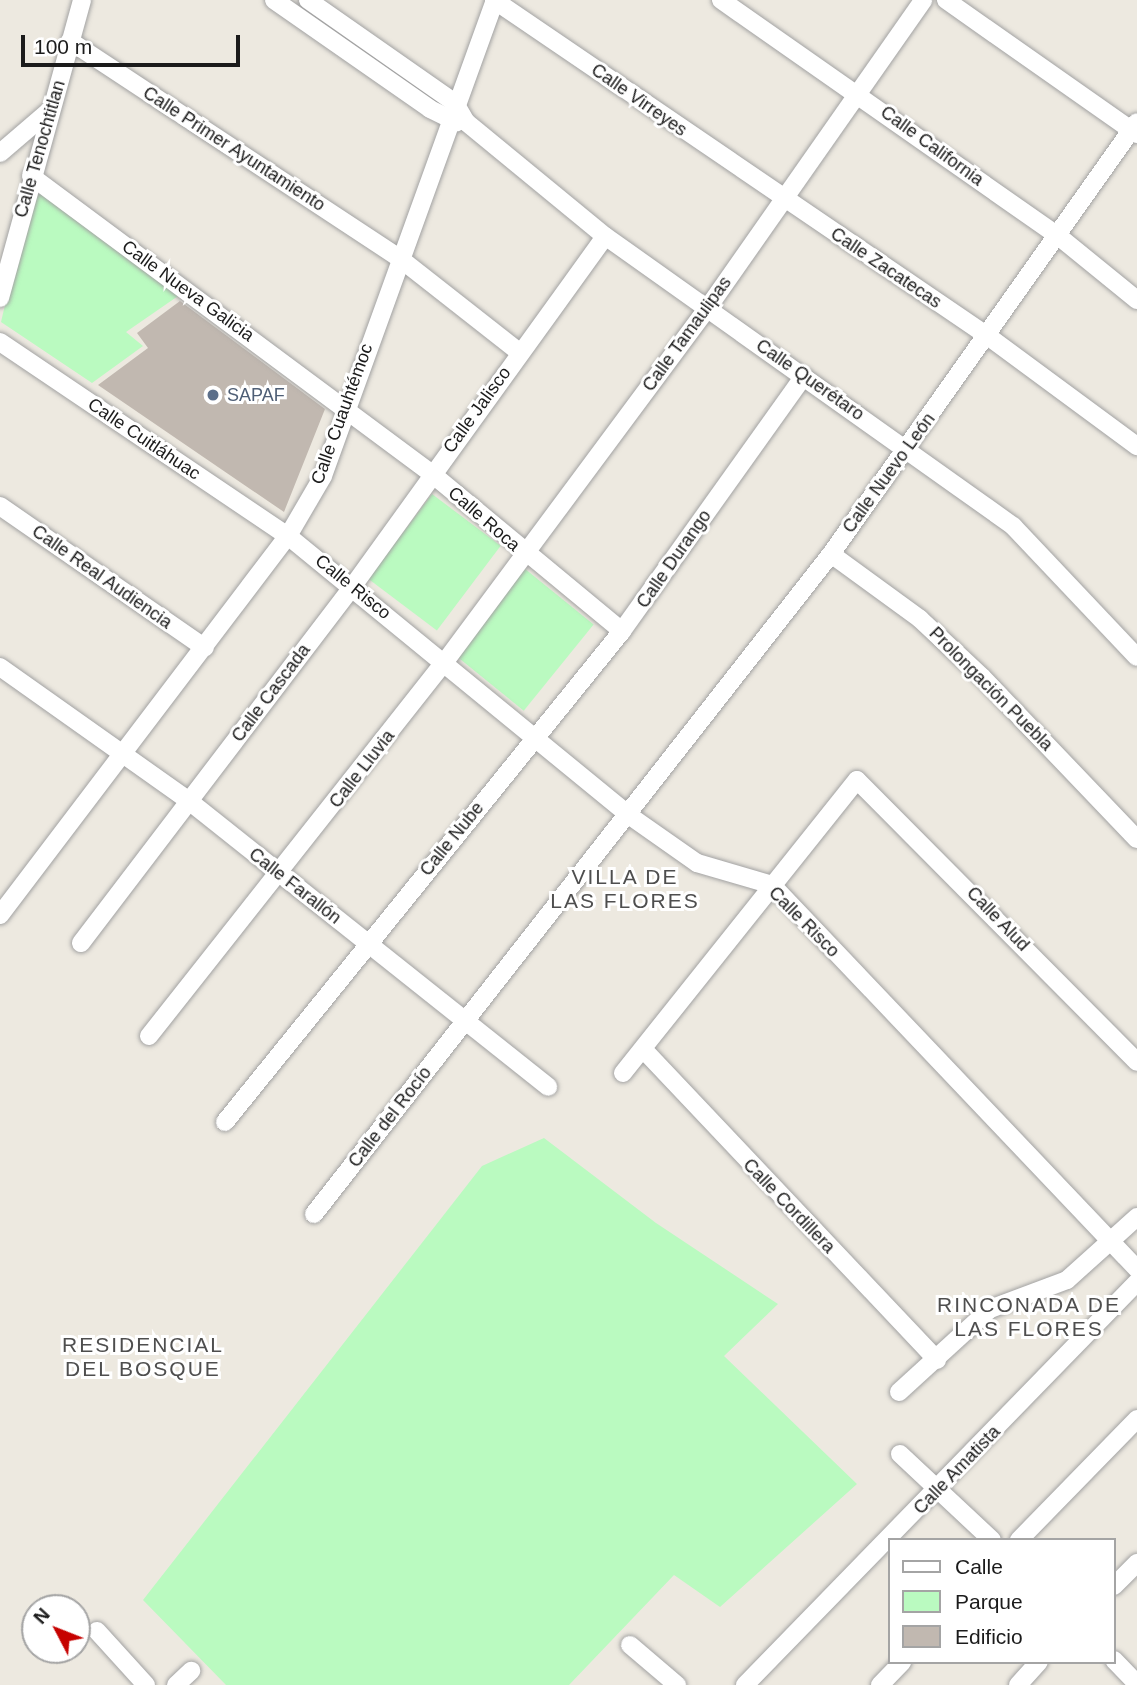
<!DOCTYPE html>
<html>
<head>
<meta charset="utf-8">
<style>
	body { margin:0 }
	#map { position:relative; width:1137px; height:1685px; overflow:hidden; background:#ede9e0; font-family:Helvetica,sans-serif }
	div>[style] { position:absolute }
	.park>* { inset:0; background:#bafac0; transform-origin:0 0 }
	.building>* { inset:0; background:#c1b8b0 }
	.roads { filter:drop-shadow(0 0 2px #a2a2a2) drop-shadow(0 0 2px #a2a2a2) }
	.minor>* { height:18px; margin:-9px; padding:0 9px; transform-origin:9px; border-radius:9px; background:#fff }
	.dots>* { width:19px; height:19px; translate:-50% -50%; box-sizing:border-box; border:4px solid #fff; border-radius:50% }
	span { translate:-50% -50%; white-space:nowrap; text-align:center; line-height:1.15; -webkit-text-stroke:6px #fff; paint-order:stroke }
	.street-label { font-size:18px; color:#1b1b1b }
	.service-label { font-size:18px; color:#4e5e75 }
	.left { translate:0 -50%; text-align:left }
	.quarter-label { font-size:21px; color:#4e4e4e; letter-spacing:2px }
	.legend { position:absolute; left:888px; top:1538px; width:228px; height:126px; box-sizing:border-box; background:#fff; border:2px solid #a4a4a4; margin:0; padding:9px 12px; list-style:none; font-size:21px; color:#1b1b1b }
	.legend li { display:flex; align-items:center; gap:14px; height:35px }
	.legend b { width:35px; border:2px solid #a4a4a4 }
	.north { position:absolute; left:21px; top:1594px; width:70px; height:70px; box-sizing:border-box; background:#fff; border:2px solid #a4a4a4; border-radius:50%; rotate:312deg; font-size:19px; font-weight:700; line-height:28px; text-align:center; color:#1b1b1b }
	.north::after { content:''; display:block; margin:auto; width:24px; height:32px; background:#c60200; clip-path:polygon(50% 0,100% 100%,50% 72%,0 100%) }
	.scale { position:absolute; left:21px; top:35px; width:219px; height:32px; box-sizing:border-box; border:4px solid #1b1b1b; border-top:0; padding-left:9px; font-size:21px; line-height:24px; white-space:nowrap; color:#1b1b1b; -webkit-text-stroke:5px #fff; paint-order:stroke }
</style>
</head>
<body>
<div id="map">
	<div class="park">
		<i style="clip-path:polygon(33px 184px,181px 294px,126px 332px,143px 346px,92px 383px,1px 322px)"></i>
		<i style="left:432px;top:494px;width:86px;height:106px;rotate:37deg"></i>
		<i style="left:519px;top:564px;width:96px;height:111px;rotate:39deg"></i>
		<i style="clip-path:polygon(544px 1138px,656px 1223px,778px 1304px,724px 1356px,857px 1484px,720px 1607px,674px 1575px,569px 1685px,226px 1685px,143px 1600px,482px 1166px)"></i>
	</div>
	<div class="building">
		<i style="clip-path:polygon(180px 301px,325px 409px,284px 512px,98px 385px,148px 348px,137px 333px)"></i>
	</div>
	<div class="roads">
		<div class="minor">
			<i style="left:274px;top:0;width:190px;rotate:34.9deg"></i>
			<i style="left:430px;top:109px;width:30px;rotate:26deg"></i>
			<i style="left:308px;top:0;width:179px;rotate:35deg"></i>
			<i style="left:455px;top:103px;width:22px;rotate:60deg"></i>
			<i style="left:466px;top:122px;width:180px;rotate:39.4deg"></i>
			<i style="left:605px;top:236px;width:501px;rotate:35.4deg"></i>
			<i style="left:1013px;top:526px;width:180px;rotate:46.6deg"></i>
			<i style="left:494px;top:0;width:599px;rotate:34.25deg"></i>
			<i style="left:989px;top:337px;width:184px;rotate:36.4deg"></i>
			<i style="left:721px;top:0;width:410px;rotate:35deg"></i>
			<i style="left:1057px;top:235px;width:103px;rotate:39.1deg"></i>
			<i style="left:946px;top:0;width:233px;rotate:35.1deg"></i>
			<i style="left:70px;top:41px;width:393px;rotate:33.4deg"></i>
			<i style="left:398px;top:257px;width:154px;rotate:38.1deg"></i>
			<i style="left:0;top:153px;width:65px;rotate:-40.6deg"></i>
			<i style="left:31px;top:176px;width:498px;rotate:36.6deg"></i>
			<i style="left:431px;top:473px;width:248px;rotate:39.6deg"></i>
			<i style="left:0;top:298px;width:309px;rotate:-74.6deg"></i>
			<i style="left:0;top:342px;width:347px;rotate:34deg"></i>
			<i style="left:288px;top:536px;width:442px;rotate:39.3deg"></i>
			<i style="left:630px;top:816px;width:82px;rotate:35deg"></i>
			<i style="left:697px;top:863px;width:78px;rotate:16.3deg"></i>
			<i style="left:772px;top:885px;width:530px;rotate:46.45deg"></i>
			<i style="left:0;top:506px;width:249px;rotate:34.7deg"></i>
			<i style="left:831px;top:554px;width:110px;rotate:36.1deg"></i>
			<i style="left:920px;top:619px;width:85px;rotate:43.1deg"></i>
			<i style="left:982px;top:677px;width:224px;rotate:46.3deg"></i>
			<i style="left:0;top:667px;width:232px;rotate:35.3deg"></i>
			<i style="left:189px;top:801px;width:459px;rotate:38.5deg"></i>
			<i style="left:0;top:915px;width:476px;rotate:-52.8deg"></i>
			<i style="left:288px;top:536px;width:69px;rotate:-59.7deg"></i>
			<i style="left:323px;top:476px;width:506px;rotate:-70.13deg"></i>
			<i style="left:81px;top:943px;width:449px;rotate:-52.7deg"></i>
			<i style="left:353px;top:586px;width:431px;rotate:-54.2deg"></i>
			<i style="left:149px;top:1036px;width:476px;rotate:-51.7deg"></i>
			<i style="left:444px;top:663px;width:441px;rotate:-53.4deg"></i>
			<i style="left:707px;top:309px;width:377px;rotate:-55deg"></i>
			<i style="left:643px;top:1049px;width:428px;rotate:46.6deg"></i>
			<i style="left:623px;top:1073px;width:375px;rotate:-51.4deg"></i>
			<i style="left:857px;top:780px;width:397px;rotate:45.2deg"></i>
			<i style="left:225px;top:1122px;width:631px;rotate:-51.04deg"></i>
			<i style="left:622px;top:631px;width:313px;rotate:-54.5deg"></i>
			<i style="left:314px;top:1214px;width:838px;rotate:-51.93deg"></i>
			<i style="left:831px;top:554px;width:529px;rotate:-54.69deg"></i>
			<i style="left:899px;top:1392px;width:123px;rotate:-42.4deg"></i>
			<i style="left:990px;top:1309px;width:82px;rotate:-20.6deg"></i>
			<i style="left:1067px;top:1280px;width:94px;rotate:-42deg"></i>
			<i style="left:900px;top:1454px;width:126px;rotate:43.1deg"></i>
			<i style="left:1019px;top:1540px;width:169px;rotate:-45.7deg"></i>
			<i style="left:1114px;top:1586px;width:33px;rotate:-45deg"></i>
			<i style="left:97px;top:1631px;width:73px;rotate:47.8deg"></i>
			<i style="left:630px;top:1645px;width:62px;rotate:40.4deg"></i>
			<i style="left:1114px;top:1660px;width:33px;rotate:46deg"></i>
			<i style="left:176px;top:1685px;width:21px;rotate:-43deg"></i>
			<i style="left:745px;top:1685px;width:562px;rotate:-45.79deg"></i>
			<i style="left:880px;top:1685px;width:32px;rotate:-46deg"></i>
			<i style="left:1018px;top:1685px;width:31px;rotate:-48deg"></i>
		</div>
	</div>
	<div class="dots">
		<i style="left:213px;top:395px;background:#5c6f8a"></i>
	</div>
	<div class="street-label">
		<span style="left:639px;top:100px;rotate:35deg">Calle Virreyes</span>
		<span style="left:932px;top:146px;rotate:36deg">Calle California</span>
		<span style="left:40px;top:149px;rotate:-74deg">Calle Tenochtitlan</span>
		<span style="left:234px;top:149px;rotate:33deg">Calle Primer Ayuntamiento</span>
		<span style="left:886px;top:268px;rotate:34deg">Calle Zacatecas</span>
		<span style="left:188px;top:291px;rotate:36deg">Calle Nueva Galicia</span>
		<span style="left:687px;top:334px;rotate:-54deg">Calle Tamaulipas</span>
		<span style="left:810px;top:380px;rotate:35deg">Calle Querétaro</span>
		<span style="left:477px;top:410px;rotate:-54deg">Calle Jalisco</span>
		<span style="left:342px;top:414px;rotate:-70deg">Calle Cuauhtémoc</span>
		<span style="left:144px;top:439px;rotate:34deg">Calle Cuitláhuac</span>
		<span style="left:889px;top:473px;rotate:-54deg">Calle Nuevo León</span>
		<span style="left:484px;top:519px;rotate:41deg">Calle Roca</span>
		<span style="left:674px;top:559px;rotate:-55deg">Calle Durango</span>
		<span style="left:102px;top:577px;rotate:35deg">Calle Real Audiencia</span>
		<span style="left:353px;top:587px;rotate:39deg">Calle Risco</span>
		<span style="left:991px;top:689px;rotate:45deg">Prolongación Puebla</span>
		<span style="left:271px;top:693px;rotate:-53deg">Calle Cascada</span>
		<span style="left:362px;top:769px;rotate:-52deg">Calle Lluvia</span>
		<span style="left:452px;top:839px;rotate:-51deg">Calle Nube</span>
		<span style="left:295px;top:886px;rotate:38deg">Calle Farallón</span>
		<span style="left:998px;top:919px;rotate:46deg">Calle Alud</span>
		<span style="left:804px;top:922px;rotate:45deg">Calle Risco</span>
		<span style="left:390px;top:1117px;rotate:-52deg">Calle del Rocío</span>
		<span style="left:789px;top:1206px;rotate:46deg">Calle Cordillera</span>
		<span style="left:957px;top:1470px;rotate:-46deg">Calle Amatista</span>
	</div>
	<div class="service-label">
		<span class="left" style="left:227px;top:395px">SAPAF</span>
	</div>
	<div class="quarter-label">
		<span style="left:625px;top:889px">VILLA DE<br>LAS FLORES</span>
		<span style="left:1029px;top:1317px">RINCONADA DE<br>LAS FLORES</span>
		<span style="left:143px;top:1357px">RESIDENCIAL<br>DEL BOSQUE</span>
	</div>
	<ul class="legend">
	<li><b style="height:9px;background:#fff"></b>Calle</li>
	<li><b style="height:19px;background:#bafac0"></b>Parque</li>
	<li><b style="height:19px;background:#c1b8b0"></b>Edificio</li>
	</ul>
	<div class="north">N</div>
	<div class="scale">100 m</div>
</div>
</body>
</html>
